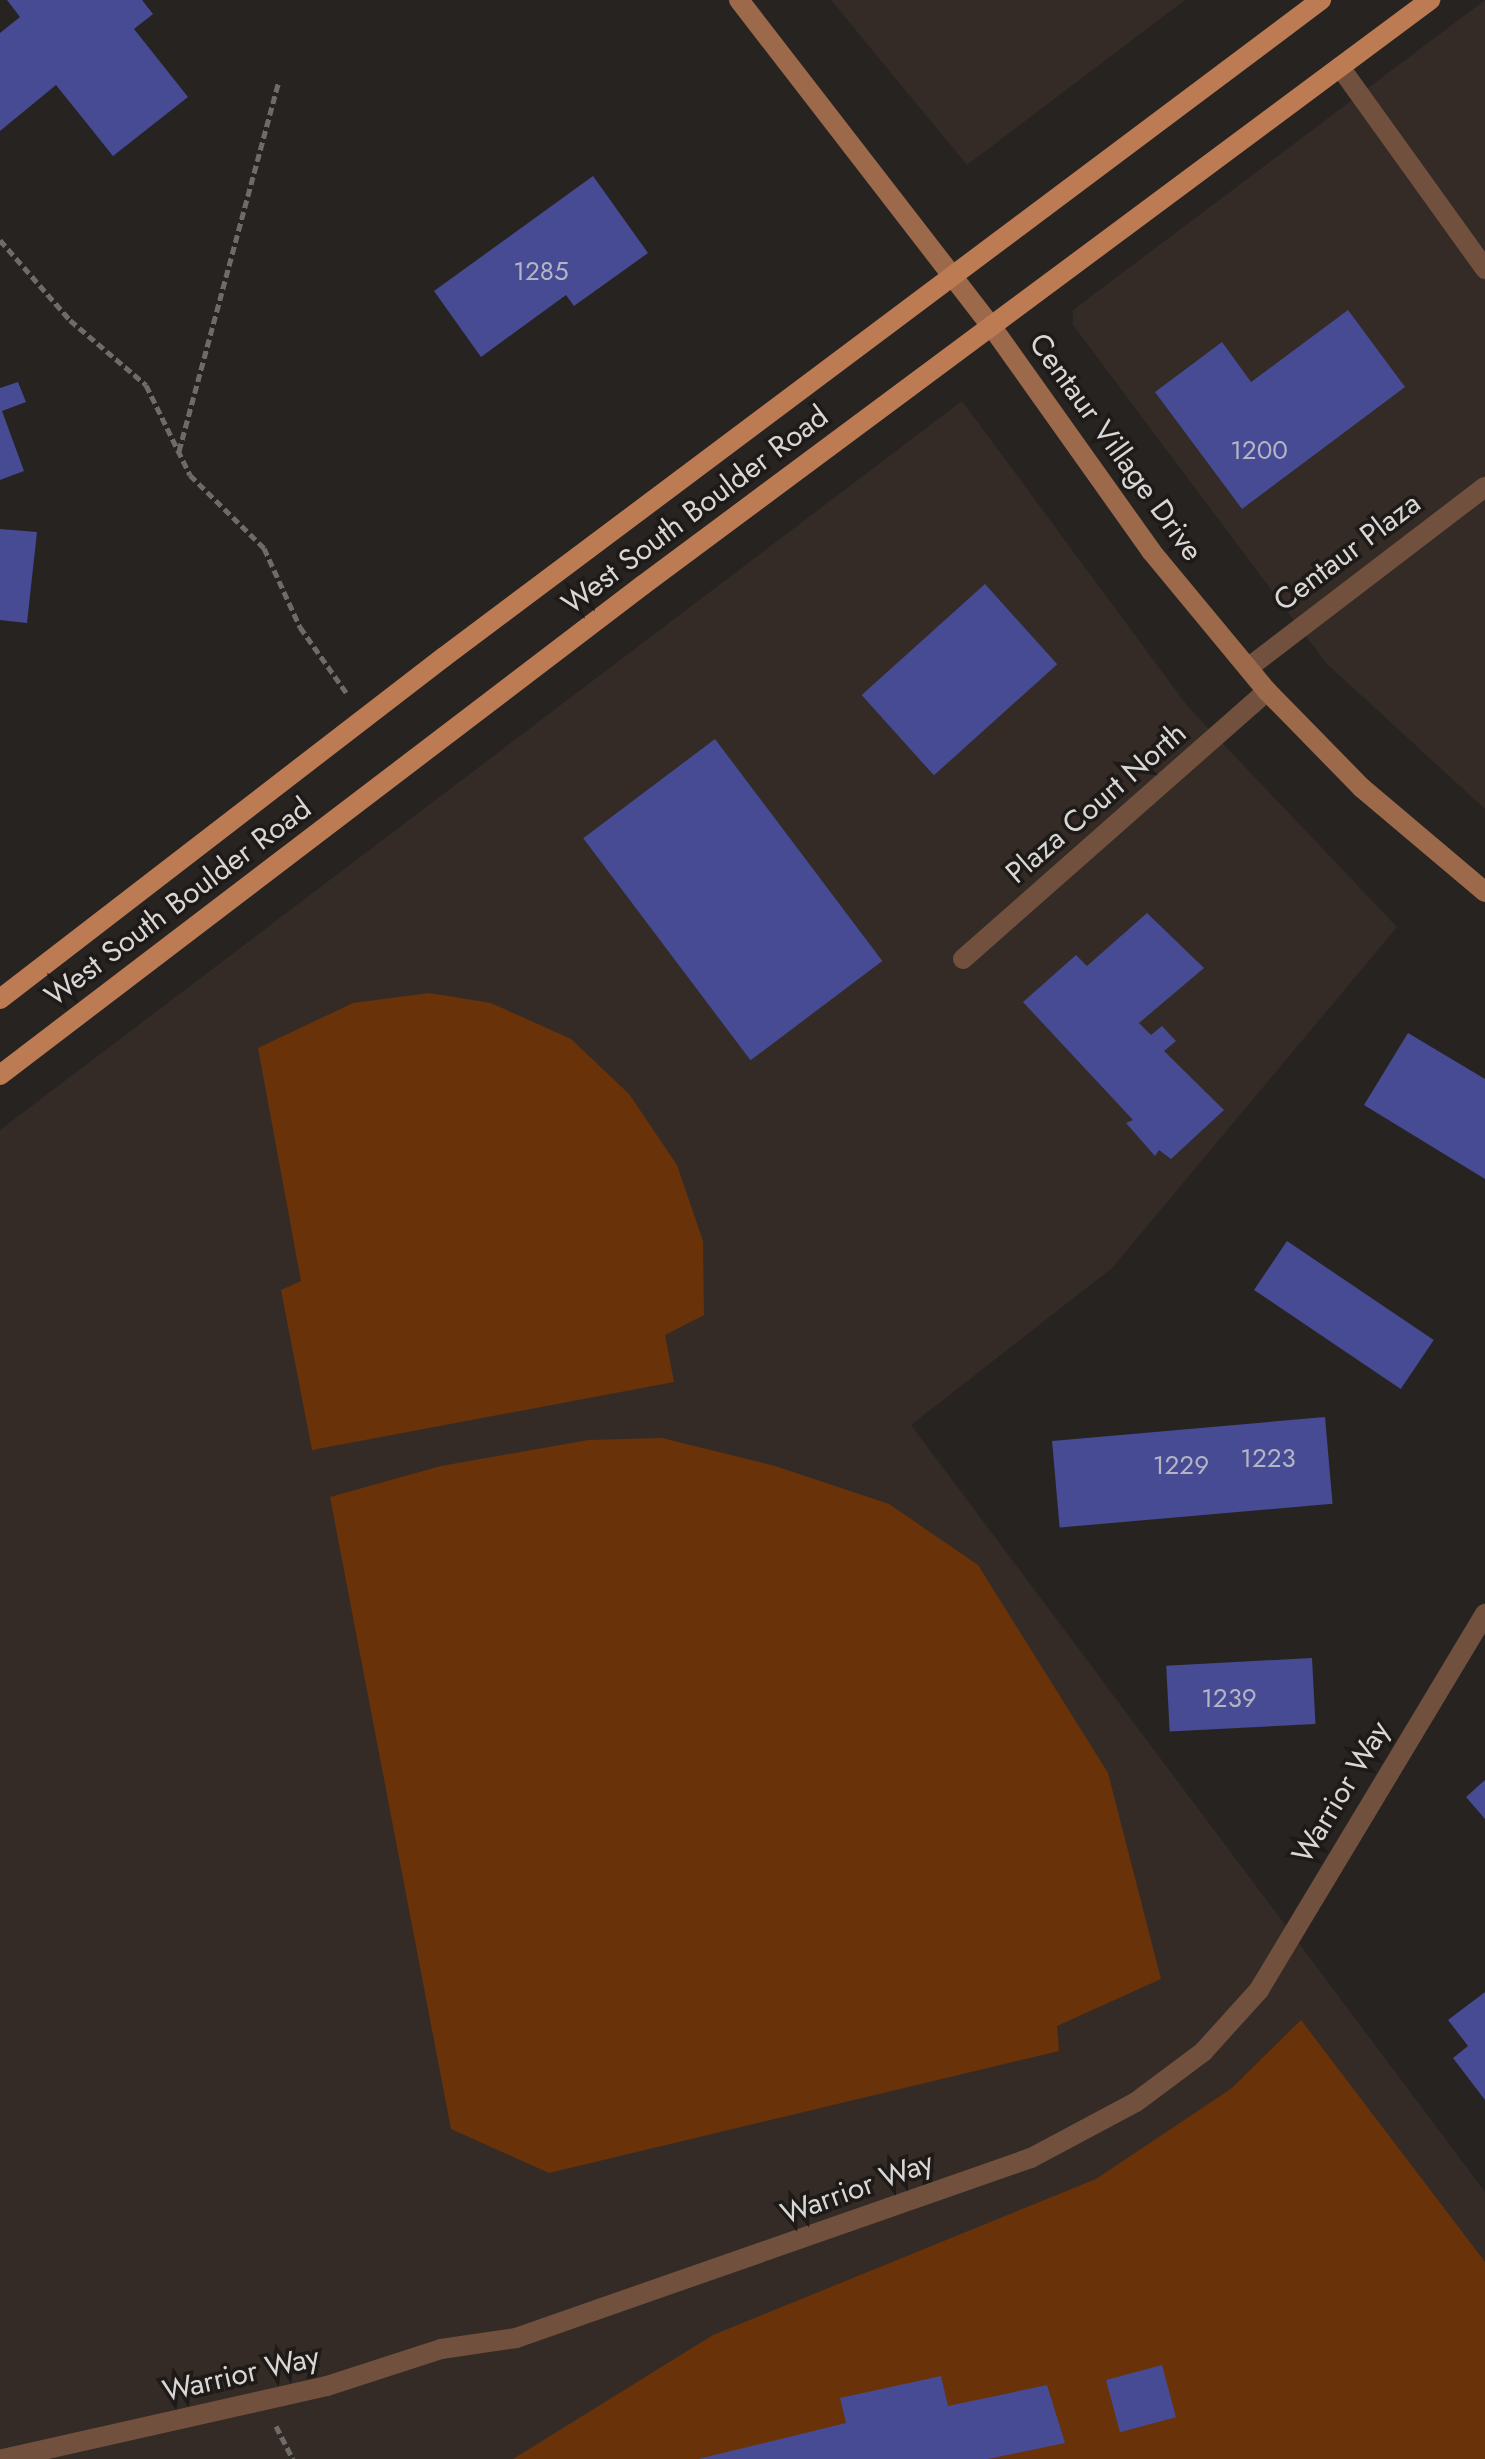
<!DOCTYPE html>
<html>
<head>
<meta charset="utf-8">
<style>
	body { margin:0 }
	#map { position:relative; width:1485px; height:2459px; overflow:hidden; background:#272321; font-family:Jost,sans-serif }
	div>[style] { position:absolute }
	.built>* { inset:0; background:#342b26 }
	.green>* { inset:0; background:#693209 }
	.building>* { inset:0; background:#464b93; transform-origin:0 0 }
	.path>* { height:5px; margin-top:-2.5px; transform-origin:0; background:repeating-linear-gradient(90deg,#6f6b6a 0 8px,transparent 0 12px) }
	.street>* { height:20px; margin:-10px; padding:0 10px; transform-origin:10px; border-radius:10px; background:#71513e }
	.secondary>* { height:20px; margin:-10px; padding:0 10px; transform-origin:10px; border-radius:10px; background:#9c694a }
	.primary>* { height:20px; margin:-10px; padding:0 10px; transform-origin:10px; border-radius:10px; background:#bd7b53 }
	span { translate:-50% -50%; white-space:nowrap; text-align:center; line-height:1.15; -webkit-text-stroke:7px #1d1a18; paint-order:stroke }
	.number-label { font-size:26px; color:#b4b4c5 }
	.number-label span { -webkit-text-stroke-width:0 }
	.street-label { font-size:30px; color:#d9d7d6 }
</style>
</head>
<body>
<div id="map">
	<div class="built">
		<i style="clip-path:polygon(831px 0,1185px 0,967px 165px)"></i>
		<i style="clip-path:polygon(1485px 0,1485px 809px,1326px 663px,1073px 325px,1073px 310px)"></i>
		<i style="clip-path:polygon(962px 401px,1188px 707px,1397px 927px,1112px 1268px,911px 1425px,1485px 2192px,1485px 2459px,0 2459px,0 1130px)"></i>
	</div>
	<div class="green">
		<i style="clip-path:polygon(429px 993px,491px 1003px,571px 1039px,629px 1094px,677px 1165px,703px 1241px,704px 1315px,665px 1335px,674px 1382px,312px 1450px,281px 1290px,301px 1281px,258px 1048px,353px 1003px)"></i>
		<i style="clip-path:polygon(662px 1438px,775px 1466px,889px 1504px,978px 1565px,1108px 1773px,1161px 1979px,1057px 2026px,1059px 2051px,549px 2173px,451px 2129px,330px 1497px,441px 1466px,588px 1440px)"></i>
		<i style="clip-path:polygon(1301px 2020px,1485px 2262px,1485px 2459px,513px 2459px,713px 2335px,1096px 2179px,1232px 2088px)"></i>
	</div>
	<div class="building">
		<i style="clip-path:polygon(7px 0,142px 0,153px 14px,134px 29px,188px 97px,113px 156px,56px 85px,0 131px,0 33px,20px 17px)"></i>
		<i style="clip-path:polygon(593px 176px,648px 253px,574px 306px,566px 295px,481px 357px,434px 291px)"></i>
		<i style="clip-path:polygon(1348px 310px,1405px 387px,1242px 509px,1155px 392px,1222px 342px,1251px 382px)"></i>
		<i style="clip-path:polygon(18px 382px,26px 402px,2px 411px,24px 471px,0 480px,0 388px)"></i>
		<i style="clip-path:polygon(0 529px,37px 532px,27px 623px,0 620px)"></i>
		<i style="left:985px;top:584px;width:108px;height:166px;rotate:48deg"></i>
		<i style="left:715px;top:739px;width:278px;height:165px;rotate:53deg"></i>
		<i style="clip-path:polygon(1147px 913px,1204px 968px,1139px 1023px,1151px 1035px,1162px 1026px,1176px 1041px,1164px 1051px,1224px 1110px,1171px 1159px,1159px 1150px,1155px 1156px,1126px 1123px,1133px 1120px,1023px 1002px,1076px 955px,1087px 966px)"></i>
		<i style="clip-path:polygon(1408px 1033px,1485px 1079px,1485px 1179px,1364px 1105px)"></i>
		<i style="left:1287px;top:1241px;width:177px;height:59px;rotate:34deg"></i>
		<i style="left:1325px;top:1417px;width:87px;height:274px;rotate:85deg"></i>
		<i style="left:1312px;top:1658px;width:66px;height:146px;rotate:87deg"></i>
		<i style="clip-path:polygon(1485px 1780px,1485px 1819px,1466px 1797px)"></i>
		<i style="clip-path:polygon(1485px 1992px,1485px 2100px,1453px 2058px,1468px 2046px,1448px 2020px)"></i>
		<i style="left:1162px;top:2365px;width:54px;height:58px;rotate:75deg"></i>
		<i style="clip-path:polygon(941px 2376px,948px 2406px,1047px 2385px,1065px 2443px,988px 2459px,698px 2459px,846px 2423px,840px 2398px)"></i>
	</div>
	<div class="path">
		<i style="left:0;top:240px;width:106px;rotate:48.8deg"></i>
		<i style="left:70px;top:320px;width:100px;rotate:40.5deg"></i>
		<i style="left:146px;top:385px;width:100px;rotate:63.9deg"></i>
		<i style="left:190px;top:475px;width:104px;rotate:44.6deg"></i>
		<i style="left:264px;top:548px;width:87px;rotate:65.5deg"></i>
		<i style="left:300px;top:627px;width:83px;rotate:54.8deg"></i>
		<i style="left:179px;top:451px;width:383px;rotate:-74.9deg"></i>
		<i style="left:276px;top:2426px;width:37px;rotate:63deg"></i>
	</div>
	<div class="street">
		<i style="left:1340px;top:67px;width:249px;rotate:54.3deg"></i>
		<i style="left:1248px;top:668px;width:298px;rotate:-37.4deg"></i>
		<i style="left:963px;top:959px;width:405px;rotate:-41.4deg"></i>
		<i style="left:3px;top:2459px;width:332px;rotate:-12.7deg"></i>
		<i style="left:327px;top:2386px;width:120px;rotate:-18deg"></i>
		<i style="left:441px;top:2349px;width:76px;rotate:-8.3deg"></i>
		<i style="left:516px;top:2338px;width:546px;rotate:-19.27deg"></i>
		<i style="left:1031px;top:2158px;width:119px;rotate:-28.1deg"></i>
		<i style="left:1136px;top:2102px;width:84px;rotate:-36.7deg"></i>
		<i style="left:1203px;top:2052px;width:84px;rotate:-47.9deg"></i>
		<i style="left:1259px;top:1990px;width:439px;rotate:-59deg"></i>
	</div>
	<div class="secondary">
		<i style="left:739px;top:0;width:413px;rotate:52.3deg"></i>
		<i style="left:992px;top:327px;width:275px;rotate:54.6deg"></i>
		<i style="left:1151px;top:551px;width:182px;rotate:50.4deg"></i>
		<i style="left:1267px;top:691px;width:136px;rotate:45.6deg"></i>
		<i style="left:1362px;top:788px;width:161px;rotate:40.2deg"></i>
	</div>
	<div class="primary">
		<i style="left:0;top:999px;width:560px;rotate:-37.61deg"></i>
		<i style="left:444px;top:657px;width:1096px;rotate:-36.84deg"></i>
		<i style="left:0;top:1075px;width:808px;rotate:-37.31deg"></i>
		<i style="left:643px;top:585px;width:981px;rotate:-36.62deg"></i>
	</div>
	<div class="number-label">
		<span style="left:541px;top:272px">1285</span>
		<span style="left:1259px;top:451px">1200</span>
		<span style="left:1268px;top:1459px">1223</span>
		<span style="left:1181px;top:1466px">1229</span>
		<span style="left:1229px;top:1699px">1239</span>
	</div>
	<div class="street-label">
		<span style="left:1116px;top:447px;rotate:54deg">Centaur Village Drive</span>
		<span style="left:695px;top:510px;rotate:-37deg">West South Boulder Road</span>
		<span style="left:1347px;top:552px;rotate:-37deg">Centaur Plaza</span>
		<span style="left:1096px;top:803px;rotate:-41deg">Plaza Court North</span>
		<span style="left:178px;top:902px;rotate:-37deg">West South Boulder Road</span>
		<span style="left:1341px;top:1792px;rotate:-59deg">Warrior Way</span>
		<span style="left:857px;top:2188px;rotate:-20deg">Warrior Way</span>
		<span style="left:241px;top:2374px;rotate:-13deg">Warrior Way</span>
	</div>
</div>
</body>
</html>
